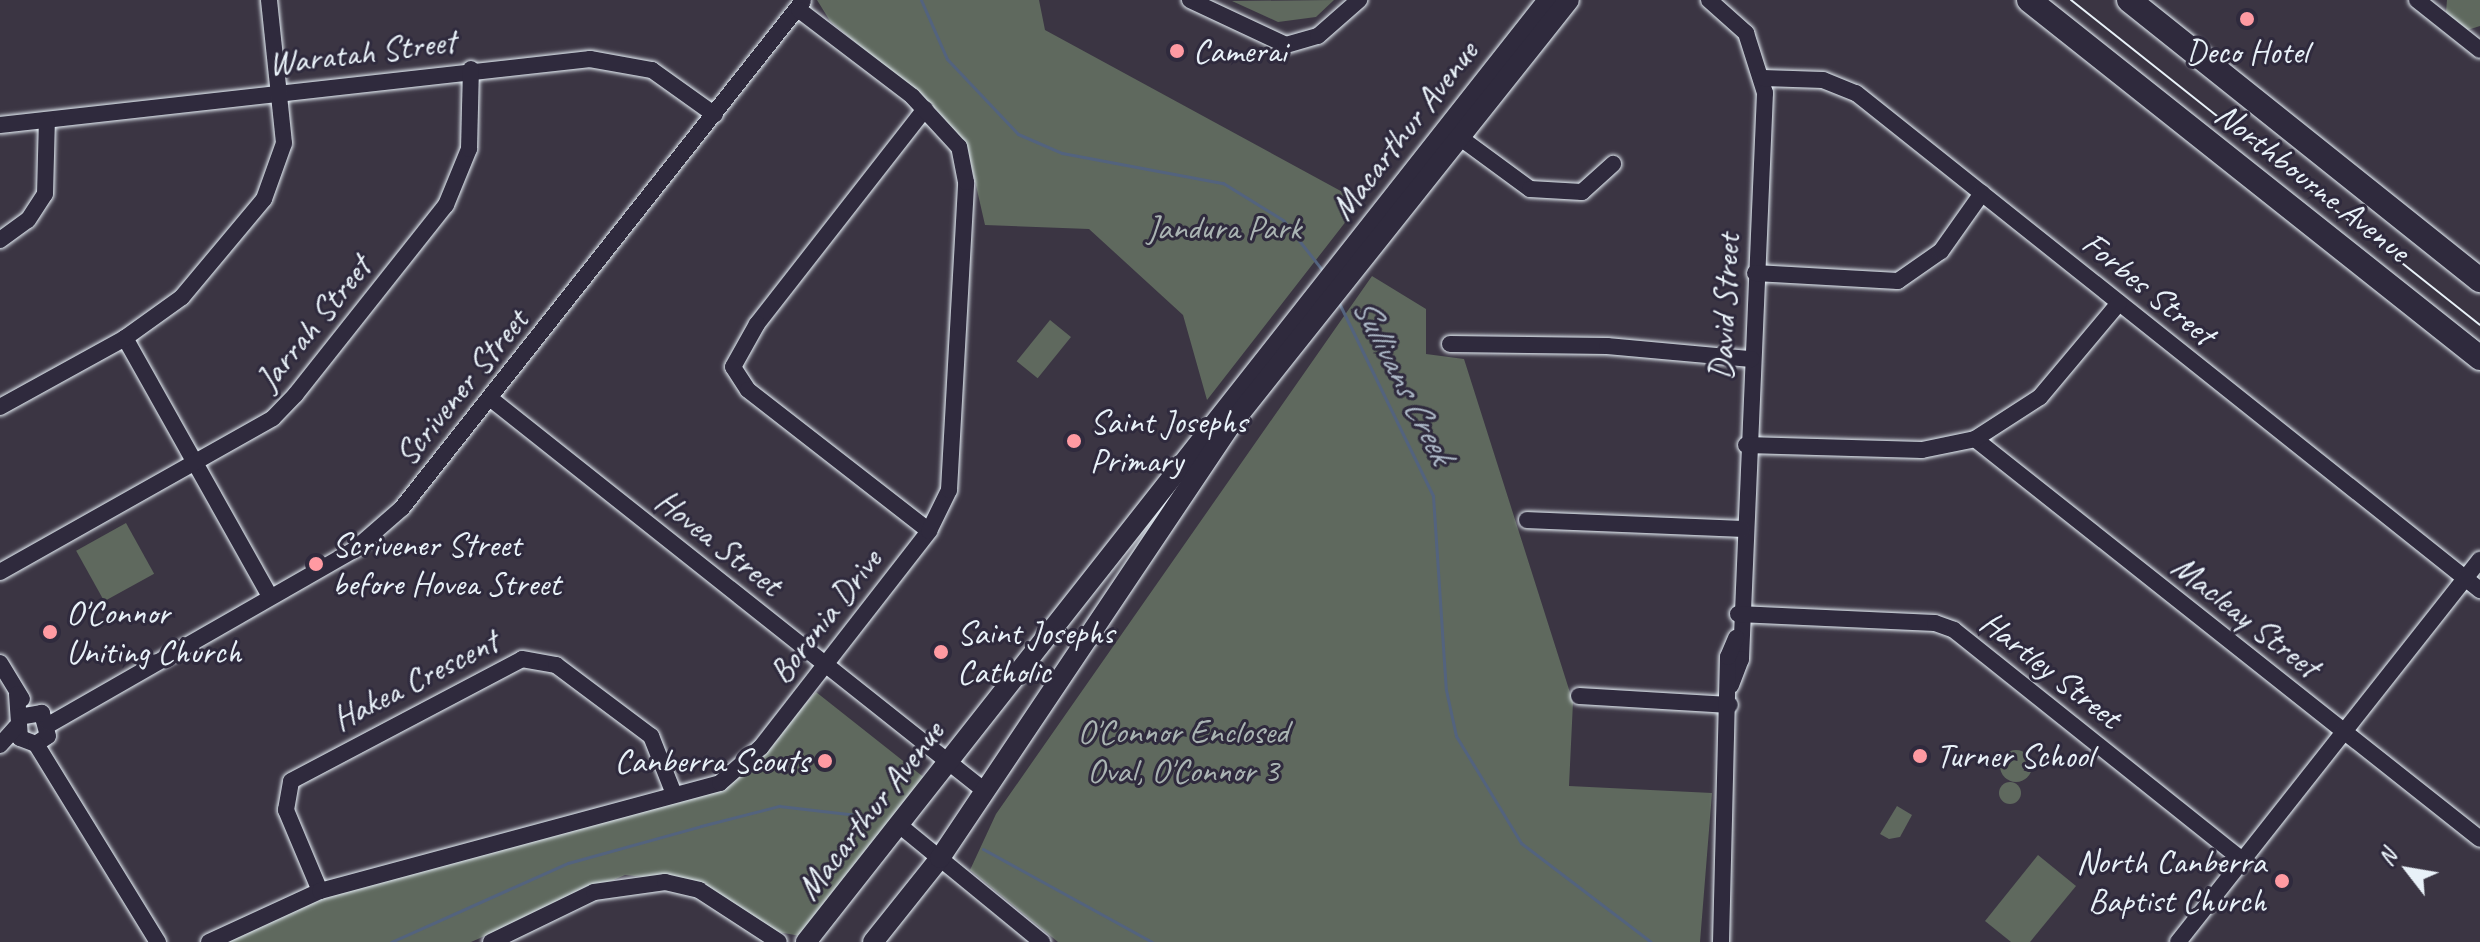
<!DOCTYPE html>
<html>
<head>
<meta charset="utf-8">
<style>
	body { margin:0 }
	#map { position:relative; width:2480px; height:942px; overflow:hidden; background:#3b3543; font-family:Caveat,sans-serif }
	div>[style] { position:absolute }
	.green>* { inset:0; background:#5f695e; transform-origin:0 0 }
	.round { border-radius:50% }
	.stream>* { height:3px; margin:-1.5px; padding:0 1.5px; transform-origin:1.5px; border-radius:1.5px; background:#53637e }
	.roads { filter:drop-shadow(0 0 2px #e8f1f8) drop-shadow(0 0 2px #e8f1f8) }
	.minor>* { height:16px; margin:-8px; padding:0 8px; transform-origin:8px; border-radius:8px; background:#2f2a3d }
	.major>* { height:20px; margin:-10px; padding:0 10px; transform-origin:10px; border-radius:10px; background:#2f2a3d }
	.highway>* { height:24px; margin:-12px; padding:0 12px; transform-origin:12px; border-radius:12px; background:#2f2a3d }
	.tram>* { height:2px; margin:-1px; padding:0 1px; transform-origin:1px; border-radius:1px; background:#e8f1f8 }
	.dots>* { width:22px; height:22px; translate:-50% -50%; box-sizing:border-box; border:4px solid #2f2a3d; border-radius:50% }
	span { translate:-50% -50%; white-space:nowrap; text-align:center; line-height:1.15; -webkit-text-stroke:6px #2f2a3d; paint-order:stroke }
	.poi-label { font-size:34px; color:#e8f1f8 }
	.left { translate:0 -50%; text-align:left }
	.right { translate:-100% -50%; text-align:right }
	.street-label { font-size:34px; color:#e8f1f8 }
	.park-label { font-size:34px; color:#aab4b3 }
	.water-label { font-size:36px; color:#acb8c7; font-style:italic }
	.north { position:absolute; left:2368px; top:830px; width:80px; height:80px; -webkit-text-stroke:6px #2f2a3d; paint-order:stroke; rotate:301deg; font-size:22px; font-weight:700; line-height:32px; text-align:center; color:#e8f1f8 }
	.north::after { content:''; display:block; margin:auto; width:28px; height:36px; background:#e8f1f8; clip-path:polygon(50% 0,100% 100%,50% 72%,0 100%) }
</style>
</head>
<body>
<div id="map">
	<div class="green">
		<i style="clip-path:polygon(817px 0,1039px 0,1045px 30px,1361px 202px,1207px 400px,1183px 315px,1089px 229px,985px 225px,967px 146px,936px 109px,830px 21px)"></i>
		<i style="clip-path:polygon(1334px 0,1316px 17px,1278px 22px,1232px 1px)"></i>
		<i style="clip-path:polygon(2447px 0,2480px 0,2480px 26px,2461px 32px,2446px 12px)"></i>
		<i style="clip-path:polygon(1372px 276px,1426px 309px,1426px 354px,1464px 359px,1573px 702px,1569px 786px,1712px 793px,1700px 942px,1058px 942px,970px 870px,996px 814px)"></i>
		<i style="left:1050px;top:320px;width:27px;height:53px;rotate:39deg"></i>
		<i style="left:126px;top:523px;width:58px;height:57px;rotate:61deg"></i>
		<i style="clip-path:polygon(816px 692px,926px 779px,800px 936px,778px 932px,701px 883px,625px 875px,471px 942px,219px 942px,297px 903px,738px 777px)"></i>
		<i class="round" style="left:2000px;top:750px;width:32px;height:32px"></i>
		<i class="round" style="left:1999px;top:782px;width:22px;height:22px"></i>
		<i style="clip-path:polygon(1897px 806px,1912px 815px,1900px 837px,1889px 839px,1880px 834px)"></i>
		<i style="clip-path:polygon(2038px 855px,2076px 886px,2030px 942px,2011px 942px,1985px 921px)"></i>
	</div>
	<div class="stream">
		<i style="left:921px;top:0;width:64px;rotate:66.2deg"></i>
		<i style="left:947px;top:59px;width:103px;rotate:46.6deg"></i>
		<i style="left:1018px;top:134px;width:48px;rotate:23.4deg"></i>
		<i style="left:1062px;top:153px;width:164px;rotate:10.6deg"></i>
		<i style="left:1223px;top:183px;width:70px;rotate:31.7deg"></i>
		<i style="left:1283px;top:220px;width:65px;rotate:51.9deg"></i>
		<i style="left:1339px;top:303px;width:215px;rotate:64deg"></i>
		<i style="left:1433px;top:496px;width:194px;rotate:86.2deg"></i>
		<i style="left:1446px;top:690px;width:47px;rotate:77.7deg"></i>
		<i style="left:1456px;top:736px;width:125px;rotate:58.7deg"></i>
		<i style="left:1521px;top:843px;width:163px;rotate:37.3deg"></i>
		<i style="left:983px;top:849px;width:193px;rotate:28.8deg"></i>
		<i style="left:391px;top:942px;width:194px;rotate:-24.1deg"></i>
		<i style="left:568px;top:863px;width:138px;rotate:-15.5deg"></i>
		<i style="left:701px;top:826px;width:81px;rotate:-14.4deg"></i>
		<i style="left:779px;top:806px;width:87px;rotate:6.6deg"></i>
	</div>
	<div class="roads">
		<div class="minor">
			<i style="left:1190px;top:0;width:106px;rotate:25.1deg"></i>
			<i style="left:1286px;top:45px;width:33px;rotate:-16deg"></i>
			<i style="left:1318px;top:36px;width:55px;rotate:-41.3deg"></i>
			<i style="left:1709px;top:0;width:50px;rotate:41.7deg"></i>
			<i style="left:1746px;top:33px;width:63px;rotate:72.4deg"></i>
			<i style="left:1765px;top:93px;width:567px;rotate:92.43deg"></i>
			<i style="left:1741px;top:659px;width:28px;rotate:111deg"></i>
			<i style="left:2417px;top:0;width:80px;rotate:38.4deg"></i>
			<i style="left:1763px;top:78px;width:60px;rotate:1.9deg"></i>
			<i style="left:1823px;top:80px;width:35px;rotate:22deg"></i>
			<i style="left:1856px;top:93px;width:798px;rotate:38.54deg"></i>
			<i style="left:925px;top:109px;width:273px;rotate:128deg"></i>
			<i style="left:757px;top:324px;width:49px;rotate:119.2deg"></i>
			<i style="left:733px;top:367px;width:27px;rotate:57deg"></i>
			<i style="left:748px;top:390px;width:229px;rotate:37.9deg"></i>
			<i style="left:0;top:125px;width:594px;rotate:-6.38deg"></i>
			<i style="left:590px;top:59px;width:63px;rotate:10.1deg"></i>
			<i style="left:652px;top:70px;width:77px;rotate:35.5deg"></i>
			<i style="left:1451px;top:131px;width:98px;rotate:36.3deg"></i>
			<i style="left:1530px;top:189px;width:52px;rotate:3.3deg"></i>
			<i style="left:1582px;top:192px;width:42px;rotate:-42.1deg"></i>
			<i style="left:0;top:240px;width:34px;rotate:-36deg"></i>
			<i style="left:28px;top:220px;width:31px;rotate:-57deg"></i>
			<i style="left:45px;top:194px;width:74px;rotate:-88.5deg"></i>
			<i style="left:1755px;top:273px;width:143px;rotate:3.2deg"></i>
			<i style="left:1898px;top:281px;width:52px;rotate:-34.9deg"></i>
			<i style="left:1941px;top:251px;width:71px;rotate:-54.7deg"></i>
			<i style="left:125px;top:338px;width:296px;rotate:60.7deg"></i>
			<i style="left:1450px;top:344px;width:157px;rotate:0.7deg"></i>
			<i style="left:1607px;top:346px;width:145px;rotate:5.2deg"></i>
			<i style="left:491px;top:399px;width:631px;rotate:38.43deg"></i>
			<i style="left:0;top:407px;width:143px;rotate:-28.9deg"></i>
			<i style="left:125px;top:338px;width:70px;rotate:-35.7deg"></i>
			<i style="left:182px;top:297px;width:128px;rotate:-50.1deg"></i>
			<i style="left:264px;top:199px;width:59px;rotate:-70.3deg"></i>
			<i style="left:284px;top:143px;width:144px;rotate:-96deg"></i>
			<i style="left:1975px;top:439px;width:644px;rotate:38.38deg"></i>
			<i style="left:1746px;top:445px;width:176px;rotate:1.6deg"></i>
			<i style="left:1922px;top:450px;width:54px;rotate:-11.7deg"></i>
			<i style="left:1975px;top:439px;width:77px;rotate:-32.9deg"></i>
			<i style="left:2040px;top:397px;width:123px;rotate:-50deg"></i>
			<i style="left:1527px;top:520px;width:215px;rotate:2.4deg"></i>
			<i style="left:0;top:572px;width:313px;rotate:-29.4deg"></i>
			<i style="left:273px;top:418px;width:33px;rotate:-46deg"></i>
			<i style="left:296px;top:394px;width:241px;rotate:-51.6deg"></i>
			<i style="left:446px;top:205px;width:61px;rotate:-67.7deg"></i>
			<i style="left:469px;top:149px;width:80px;rotate:-88.6deg"></i>
			<i style="left:1738px;top:614px;width:197px;rotate:2.6deg"></i>
			<i style="left:1935px;top:623px;width:20px;rotate:20deg"></i>
			<i style="left:1954px;top:630px;width:370px;rotate:38.6deg"></i>
			<i style="left:0;top:663px;width:42px;rotate:58.6deg"></i>
			<i style="left:17px;top:694px;width:44px;rotate:86.1deg"></i>
			<i style="left:20px;top:738px;width:17px;rotate:21deg"></i>
			<i style="left:36px;top:744px;width:14px;rotate:-34deg"></i>
			<i style="left:48px;top:736px;width:24px;rotate:-105deg"></i>
			<i style="left:42px;top:713px;width:23px;rotate:170deg"></i>
			<i style="left:1579px;top:696px;width:151px;rotate:3.4deg"></i>
			<i style="left:50px;top:724px;width:352px;rotate:-29.8deg"></i>
			<i style="left:355px;top:549px;width:62px;rotate:-41.1deg"></i>
			<i style="left:402px;top:508px;width:646px;rotate:-51.66deg"></i>
			<i style="left:36px;top:744px;width:233px;rotate:58.4deg"></i>
			<i style="left:0;top:745px;width:24px;rotate:-48deg"></i>
			<i style="left:899px;top:825px;width:185px;rotate:39.3deg"></i>
			<i style="left:320px;top:891px;width:88px;rotate:-112.8deg"></i>
			<i style="left:286px;top:810px;width:29px;rotate:-80deg"></i>
			<i style="left:291px;top:781px;width:261px;rotate:-27.8deg"></i>
			<i style="left:522px;top:659px;width:35px;rotate:10deg"></i>
			<i style="left:556px;top:665px;width:119px;rotate:36.8deg"></i>
			<i style="left:651px;top:736px;width:62px;rotate:68.4deg"></i>
			<i style="left:209px;top:942px;width:122px;rotate:-24.7deg"></i>
			<i style="left:320px;top:891px;width:414px;rotate:-15.1deg"></i>
			<i style="left:720px;top:783px;width:55px;rotate:-41.3deg"></i>
			<i style="left:761px;top:747px;width:274px;rotate:-52.1deg"></i>
			<i style="left:929px;top:531px;width:46px;rotate:-64deg"></i>
			<i style="left:949px;top:490px;width:308px;rotate:-86.8deg"></i>
			<i style="left:966px;top:182px;width:36px;rotate:-101deg"></i>
			<i style="left:959px;top:147px;width:69px;rotate:-132.7deg"></i>
			<i style="left:912px;top:96px;width:142px;rotate:-142.7deg"></i>
			<i style="left:491px;top:942px;width:114px;rotate:-25.9deg"></i>
			<i style="left:594px;top:892px;width:72px;rotate:-8deg"></i>
			<i style="left:665px;top:882px;width:35px;rotate:13deg"></i>
			<i style="left:699px;top:890px;width:95px;rotate:33deg"></i>
			<i style="left:1721px;top:942px;width:285px;rotate:-88.6deg"></i>
			<i style="left:1728px;top:657px;width:21px;rotate:-67deg"></i>
			<i style="left:2178px;top:942px;width:487px;rotate:-51.7deg"></i>
		</div>
		<div class="major">
			<i style="left:806px;top:942px;width:1199px;rotate:-51.77deg"></i>
			<i style="left:873px;top:942px;width:107px;rotate:-51.4deg"></i>
			<i style="left:940px;top:858px;width:520px;rotate:-56.13deg"></i>
			<i style="left:1230px;top:426px;width:544px;rotate:-51.49deg"></i>
		</div>
		<div class="highway">
			<i style="left:2029px;top:0;width:576px;rotate:38.44deg"></i>
			<i style="left:2129px;top:0;width:449px;rotate:38.6deg"></i>
		</div>
	</div>
	<div class="tram">
		<i style="left:2071px;top:0;width:522px;rotate:38.47deg"></i>
	</div>
	<div class="dots">
		<i style="left:2247px;top:19px;background:#ff9aa2"></i>
		<i style="left:1177px;top:51px;background:#ff9aa2"></i>
		<i style="left:1074px;top:441px;background:#ff9aa2"></i>
		<i style="left:316px;top:564px;background:#ff9aa2"></i>
		<i style="left:50px;top:632px;background:#ff9aa2"></i>
		<i style="left:941px;top:652px;background:#ff9aa2"></i>
		<i style="left:1920px;top:756px;background:#ff9aa2"></i>
		<i style="left:825px;top:761px;background:#ff9aa2"></i>
		<i style="left:2282px;top:881px;background:#ff9aa2"></i>
	</div>
	<div class="poi-label">
		<span class="left" style="left:1193px;top:51px">Camerai</span>
		<span style="left:2247px;top:52px">Deco Hotel</span>
		<span class="left" style="left:1090px;top:441px">Saint Josephs<br>Primary</span>
		<span class="left" style="left:332px;top:564px">Scrivener Street<br>before Hovea Street</span>
		<span class="left" style="left:66px;top:632px">O'Connor<br>Uniting Church</span>
		<span class="left" style="left:957px;top:652px">Saint Josephs<br>Catholic</span>
		<span class="left" style="left:1936px;top:756px">Turner School</span>
		<span class="right" style="left:809px;top:761px">Canberra Scouts</span>
		<span class="right" style="left:2266px;top:881px">North Canberra<br>Baptist Church</span>
	</div>
	<div class="street-label">
		<span style="left:362px;top:52px;rotate:-7deg">Waratah Street</span>
		<span style="left:1404px;top:130px;rotate:-52deg">Macarthur Avenue</span>
		<span style="left:2313px;top:182px;rotate:38deg">Northbourne Avenue</span>
		<span style="left:2149px;top:288px;rotate:39deg">Forbes Street</span>
		<span style="left:1724px;top:307px;rotate:-87deg">David Street</span>
		<span style="left:313px;top:323px;rotate:-51deg">Jarrah Street</span>
		<span style="left:461px;top:387px;rotate:-51deg">Scrivener Street</span>
		<span style="left:719px;top:542px;rotate:38deg">Hovea Street</span>
		<span style="left:825px;top:616px;rotate:-52deg">Boronia Drive</span>
		<span style="left:2246px;top:616px;rotate:38deg">Macleay Street</span>
		<span style="left:2051px;top:669px;rotate:38deg">Hartley Street</span>
		<span style="left:415px;top:680px;rotate:-27deg">Hakea Crescent</span>
		<span style="left:870px;top:810px;rotate:-52deg">Macarthur Avenue</span>
	</div>
	<div class="park-label">
		<span style="left:1224px;top:228px">Jandura Park</span>
		<span style="left:1183px;top:751px">O'Connor Enclosed<br>Oval, O'Connor 3</span>
	</div>
	<div class="water-label">
		<span style="left:1403px;top:380px;rotate:63deg">Sullivans Creek</span>
	</div>
	<div class="north">N</div>
</div>
</body>
</html>
